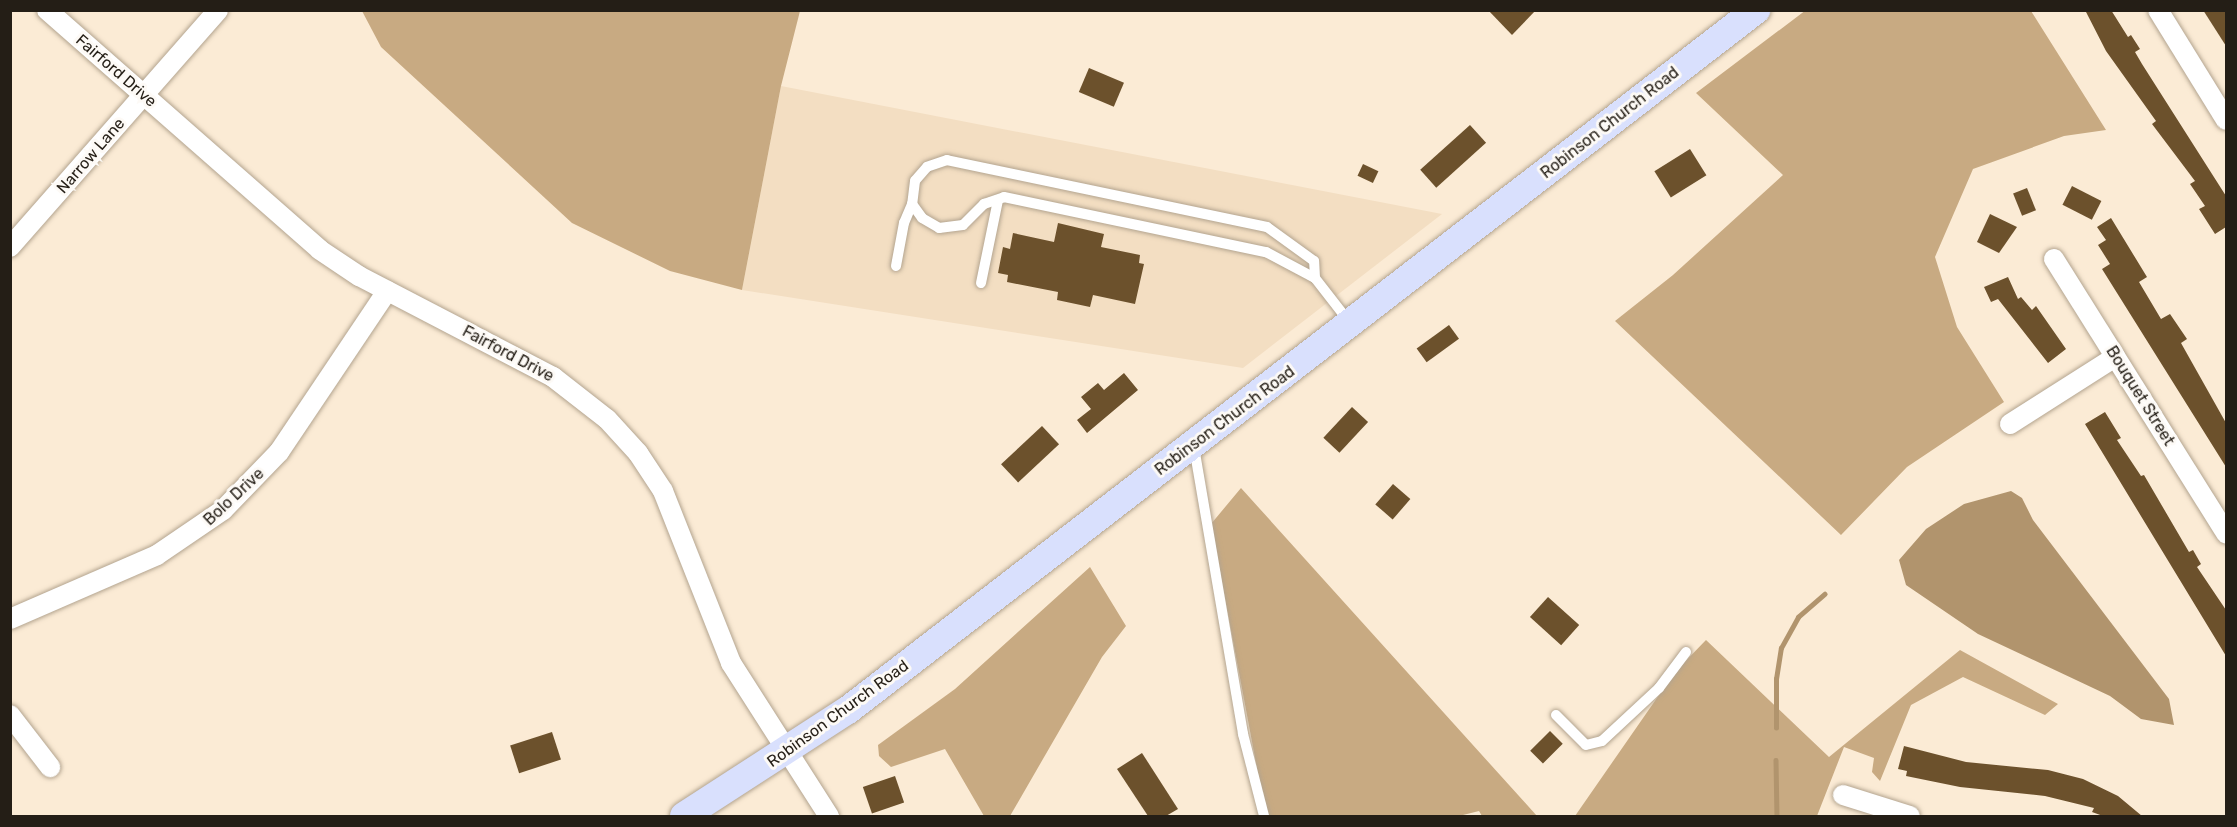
<!DOCTYPE html>
<html>
<head>
<meta charset="utf-8">
<style>
	body { margin:0 }
	#map { position:relative; width:2237px; height:827px; overflow:hidden; background:#fbebd5; font-family:Rubik,sans-serif }
	div>[style] { position:absolute }
	.built>* { inset:0; background:#f3dec2 }
	.forest>* { inset:0; background:#c8aa82 }
	.water>* { inset:0; background:#b1946d }
	.stream>* { height:4.5px; margin:-2.25px; padding:0 2.25px; transform-origin:2.25px; border-radius:2.25px; background:#b1946d }
	.building>* { inset:0; background:#6c512c; transform-origin:0 0 }
	.roads { filter:drop-shadow(0 0 2px #b3a48f) drop-shadow(0 0 2px #b3a48f) }
	.lane>* { height:10px; margin:-5px; padding:0 5px; transform-origin:5px; border-radius:5px; background:#fff }
	.street>* { height:20px; margin:-10px; padding:0 10px; transform-origin:10px; border-radius:10px; background:#fff }
	.secondary>* { height:28px; margin:-14px; padding:0 14px; transform-origin:14px; border-radius:14px; background:#d9e0fd }
	span { translate:-50% -50%; white-space:nowrap; text-align:center; line-height:1.15; -webkit-text-stroke:6px #fdfaf6; paint-order:stroke }
	.street-label { font-size:16px; color:#241e16 }
	.frame { position:absolute; inset:0; border:12px solid #241e16; pointer-events:none }
</style>
</head>
<body>
<div id="map">
	<div class="built">
		<i style="clip-path:polygon(781px 86px,1442px 214px,1243px 368px,742px 290px)"></i>
	</div>
	<div class="forest">
		<i style="clip-path:polygon(1806px 10px,2031px 11px,2106px 130px,2064px 136px,1973px 169px,1935px 257px,1957px 327px,2004px 402px,1907px 467px,1841px 535px,1615px 321px,1673px 275px,1783px 175px,1696px 93px)"></i>
		<i style="clip-path:polygon(362px 11px,800px 11px,781px 86px,742px 290px,670px 271px,572px 223px,381px 47px)"></i>
		<i style="clip-path:polygon(1241px 488px,1537px 816px,1482px 816px,1479px 811px,1459px 816px,1266px 816px,1211px 524px)"></i>
		<i style="clip-path:polygon(1090px 567px,1126px 626px,1102px 657px,1010px 816px,984px 816px,945px 749px,891px 767px,879px 756px,878px 745px,955px 689px)"></i>
		<i style="clip-path:polygon(1706px 640px,1829px 757px,1960px 650px,2058px 704px,2045px 715px,1963px 677px,1911px 705px,1880px 781px,1872px 772px,1874px 758px,1844px 747px,1817px 816px,1575px 816px,1675px 672px)"></i>
	</div>
	<div class="water">
		<i style="clip-path:polygon(2011px 491px,2022px 498px,2033px 520px,2169px 699px,2174px 725px,2141px 719px,2110px 696px,1978px 634px,1906px 585px,1899px 560px,1926px 529px,1964px 504px)"></i>
	</div>
	<div class="stream">
		<i style="left:1776px;top:728px;width:49px;rotate:-90deg"></i>
		<i style="left:1776px;top:679px;width:31px;rotate:-81deg"></i>
		<i style="left:1781px;top:648px;width:35px;rotate:-61deg"></i>
		<i style="left:1798px;top:617px;width:35px;rotate:-41deg"></i>
		<i style="left:1776px;top:760px;width:56px;rotate:89deg"></i>
	</div>
	<div class="building">
		<i style="clip-path:polygon(1488px 10px,1536px 10px,1512px 35px)"></i>
		<i style="clip-path:polygon(2085px 10px,2111px 10px,2128px 37px,2131px 35px,2140px 49px,2135px 52px,2142px 64px,2226px 196px,2226px 227px,2215px 234px,2199px 209px,2205px 206px,2190px 184px,2195px 181px,2152px 124px,2156px 121px,2106px 51px)"></i>
		<i style="clip-path:polygon(2203px 10px,2226px 10px,2226px 46px)"></i>
		<i style="left:1089px;top:68px;width:38px;height:26px;rotate:23deg"></i>
		<i style="left:1470px;top:125px;width:24px;height:67px;rotate:48deg"></i>
		<i style="left:1690px;top:149px;width:31px;height:42px;rotate:58deg"></i>
		<i style="left:1363px;top:164px;width:17px;height:13px;rotate:25deg"></i>
		<i style="left:2072px;top:186px;width:33px;height:21px;rotate:27deg"></i>
		<i style="left:2027px;top:188px;width:24px;height:15px;rotate:68deg"></i>
		<i style="clip-path:polygon(1990px 214px,2017px 227px,1999px 253px,1977px 242px)"></i>
		<i style="clip-path:polygon(2111px 218px,2147px 277px,2139px 282px,2161px 319px,2170px 314px,2187px 339px,2181px 343px,2226px 423px,2226px 467px,2102px 269px,2110px 264px,2098px 245px,2106px 240px,2097px 227px)"></i>
		<i style="clip-path:polygon(1058px 223px,1104px 234px,1101px 247px,1140px 255px,1139px 263px,1144px 264px,1135px 304px,1093px 295px,1090px 307px,1057px 300px,1058px 292px,1007px 282px,1008px 275px,998px 273px,1003px 247px,1010px 249px,1013px 233px,1054px 242px)"></i>
		<i style="clip-path:polygon(2008px 277px,2018px 299px,2021px 297px,2032px 310px,2036px 306px,2066px 349px,2048px 363px,1998px 299px,1991px 302px,1984px 287px)"></i>
		<i style="left:1449px;top:325px;width:17px;height:40px;rotate:54deg"></i>
		<i style="clip-path:polygon(1124px 373px,1138px 390px,1087px 433px,1077px 420px,1091px 409px,1081px 397px,1098px 383px,1104px 390px)"></i>
		<i style="left:1352px;top:407px;width:22px;height:42px;rotate:43deg"></i>
		<i style="clip-path:polygon(2105px 412px,2121px 438px,2117px 440px,2141px 476px,2144px 475px,2189px 552px,2193px 550px,2201px 564px,2197px 567px,2226px 610px,2226px 656px,2085px 424px)"></i>
		<i style="left:1042px;top:426px;width:25px;height:56px;rotate:47deg"></i>
		<i style="left:1393px;top:484px;width:23px;height:27px;rotate:41deg"></i>
		<i style="left:1548px;top:597px;width:42px;height:27px;rotate:42deg"></i>
		<i style="left:1550px;top:731px;width:18px;height:28px;rotate:45deg"></i>
		<i style="left:552px;top:732px;width:29px;height:44px;rotate:72deg"></i>
		<i style="clip-path:polygon(1904px 746px,1966px 762px,2048px 770px,2083px 779px,2118px 796px,2142px 816px,2103px 816px,2092px 812px,2094px 808px,2045px 796px,1960px 787px,1906px 776px,1907px 771px,1898px 769px)"></i>
		<i style="clip-path:polygon(1142px 753px,1178px 809px,1166px 816px,1148px 816px,1117px 769px)"></i>
		<i style="left:895px;top:776px;width:28px;height:34px;rotate:71deg"></i>
	</div>
	<div class="roads">
		<div class="lane">
			<i style="left:896px;top:266px;width:44px;rotate:-79.5deg"></i>
			<i style="left:904px;top:223px;width:21px;rotate:-67deg"></i>
			<i style="left:1315px;top:278px;width:17px;rotate:-93deg"></i>
			<i style="left:1314px;top:261px;width:58px;rotate:-144.1deg"></i>
			<i style="left:1267px;top:227px;width:327px;rotate:-168.2deg"></i>
			<i style="left:947px;top:160px;width:21px;rotate:161deg"></i>
			<i style="left:927px;top:167px;width:18px;rotate:131deg"></i>
			<i style="left:915px;top:181px;width:23px;rotate:97deg"></i>
			<i style="left:912px;top:204px;width:17px;rotate:54deg"></i>
			<i style="left:922px;top:218px;width:20px;rotate:30deg"></i>
			<i style="left:939px;top:228px;width:24px;rotate:-7deg"></i>
			<i style="left:963px;top:225px;width:30px;rotate:-45deg"></i>
			<i style="left:984px;top:204px;width:21px;rotate:-19deg"></i>
			<i style="left:1004px;top:197px;width:268px;rotate:11.9deg"></i>
			<i style="left:1266px;top:252px;width:55px;rotate:28deg"></i>
			<i style="left:1315px;top:278px;width:57px;rotate:52.1deg"></i>
			<i style="left:981px;top:283px;width:85px;rotate:-78.4deg"></i>
			<i style="left:1194px;top:447px;width:291px;rotate:80.3deg"></i>
			<i style="left:1243px;top:734px;width:85px;rotate:75.6deg"></i>
			<i style="left:1556px;top:715px;width:42px;rotate:45deg"></i>
			<i style="left:1586px;top:745px;width:16px;rotate:-14deg"></i>
			<i style="left:1602px;top:741px;width:78px;rotate:-42.9deg"></i>
			<i style="left:1659px;top:688px;width:45px;rotate:-53.1deg"></i>
		</div>
		<div class="street">
			<i style="left:47px;top:10px;width:363px;rotate:41.3deg"></i>
			<i style="left:320px;top:250px;width:47px;rotate:33.7deg"></i>
			<i style="left:359px;top:276px;width:219px;rotate:27.5deg"></i>
			<i style="left:553px;top:377px;width:68px;rotate:37.9deg"></i>
			<i style="left:607px;top:419px;width:46px;rotate:47.6deg"></i>
			<i style="left:638px;top:453px;width:45px;rotate:56.7deg"></i>
			<i style="left:663px;top:491px;width:185px;rotate:68.4deg"></i>
			<i style="left:731px;top:663px;width:182px;rotate:57.4deg"></i>
			<i style="left:2158px;top:10px;width:129px;rotate:58.3deg"></i>
			<i style="left:10px;top:247px;width:315px;rotate:-48.7deg"></i>
			<i style="left:2054px;top:259px;width:324px;rotate:57.9deg"></i>
			<i style="left:2010px;top:424px;width:125px;rotate:-32.5deg"></i>
			<i style="left:10px;top:619px;width:160px;rotate:-23.5deg"></i>
			<i style="left:157px;top:555px;width:80px;rotate:-34.3deg"></i>
			<i style="left:223px;top:510px;width:81px;rotate:-46deg"></i>
			<i style="left:279px;top:452px;width:194px;rotate:-56.1deg"></i>
			<i style="left:10px;top:715px;width:66px;rotate:52.4deg"></i>
			<i style="left:1843px;top:795px;width:70px;rotate:17.4deg"></i>
		</div>
		<div class="secondary">
			<i style="left:684px;top:816px;width:195px;rotate:-32.9deg"></i>
			<i style="left:848px;top:710px;width:1147px;rotate:-37.63deg"></i>
		</div>
	</div>
	<div class="street-label">
		<span style="left:116px;top:71px;rotate:41deg">Fairford Drive</span>
		<span style="left:1610px;top:123px;rotate:-38deg">Robinson Church Road</span>
		<span style="left:91px;top:156px;rotate:-49deg">Narrow Lane</span>
		<span style="left:508px;top:354px;rotate:28deg">Fairford Drive</span>
		<span style="left:2140px;top:396px;rotate:58deg">Bouquet Street</span>
		<span style="left:1225px;top:421px;rotate:-37deg">Robinson Church Road</span>
		<span style="left:234px;top:497px;rotate:-43deg">Bolo Drive</span>
		<span style="left:838px;top:714px;rotate:-36deg">Robinson Church Road</span>
	</div>
	<div class="frame"></div>
</div>
</body>
</html>
